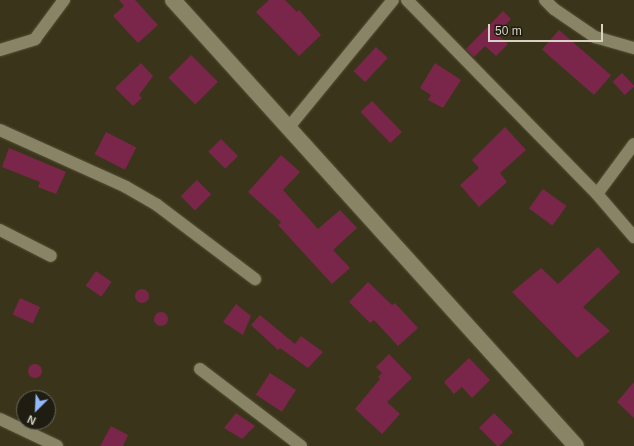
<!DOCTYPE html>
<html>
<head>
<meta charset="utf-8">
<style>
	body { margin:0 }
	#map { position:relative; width:634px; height:446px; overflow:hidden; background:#3a351a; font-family:Helvetica,sans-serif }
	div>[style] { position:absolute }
	.building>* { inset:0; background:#7a264a; transform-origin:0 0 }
	.round { border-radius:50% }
	.roads { filter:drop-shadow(0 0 1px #545038) drop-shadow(0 0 1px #545038) }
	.minor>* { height:12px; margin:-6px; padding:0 6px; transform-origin:6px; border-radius:6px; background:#8a8467 }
	.tertiary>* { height:16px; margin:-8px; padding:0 8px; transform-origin:8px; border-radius:8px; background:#8a8467 }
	span { translate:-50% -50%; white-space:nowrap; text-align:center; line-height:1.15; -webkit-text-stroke:3px #1f1d11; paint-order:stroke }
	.north { position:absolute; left:16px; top:390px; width:40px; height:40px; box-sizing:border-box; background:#1f1d11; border:1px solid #686658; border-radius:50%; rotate:204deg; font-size:11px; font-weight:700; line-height:16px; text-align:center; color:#d6d3c3 }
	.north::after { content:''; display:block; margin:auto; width:14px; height:18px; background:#91b8fd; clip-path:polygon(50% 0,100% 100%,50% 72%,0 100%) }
	.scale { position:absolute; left:488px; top:24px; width:115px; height:18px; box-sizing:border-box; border:2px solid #d6d3c3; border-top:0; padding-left:5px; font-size:12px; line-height:14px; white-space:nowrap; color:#d6d3c3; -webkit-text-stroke:3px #1f1d11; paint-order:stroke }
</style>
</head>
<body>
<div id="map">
	<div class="building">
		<i style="clip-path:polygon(119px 0,135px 0,158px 25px,138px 43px,113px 16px,124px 6px)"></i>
		<i style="clip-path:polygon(269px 0,285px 0,297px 12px,299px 10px,321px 35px,299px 56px,256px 12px)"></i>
		<i style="clip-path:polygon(503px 11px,511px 19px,497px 34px,508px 44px,496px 56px,485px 46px,474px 57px,466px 49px)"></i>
		<i style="left:559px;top:30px;width:69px;height:26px;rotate:41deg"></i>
		<i style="left:376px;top:47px;width:16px;height:33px;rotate:43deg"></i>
		<i style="left:191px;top:55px;width:38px;height:32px;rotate:45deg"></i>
		<i style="clip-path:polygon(141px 63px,153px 76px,139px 95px,142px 98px,133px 106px,115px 88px)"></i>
		<i style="clip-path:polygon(435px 63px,461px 80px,443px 108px,428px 100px,431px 95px,420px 88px)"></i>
		<i style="left:622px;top:73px;width:18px;height:13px;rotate:47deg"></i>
		<i style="left:372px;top:101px;width:43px;height:16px;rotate:46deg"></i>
		<i style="clip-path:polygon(505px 127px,526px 150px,500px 173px,507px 182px,479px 207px,460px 185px,479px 168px,472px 160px)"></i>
		<i style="left:106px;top:132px;width:34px;height:25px;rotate:27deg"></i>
		<i style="left:221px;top:139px;width:24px;height:18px;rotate:45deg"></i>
		<i style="clip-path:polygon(9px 148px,66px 172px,56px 194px,38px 187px,40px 182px,2px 167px)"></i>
		<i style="clip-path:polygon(281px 155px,300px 172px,283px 190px,318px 229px,340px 210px,357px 228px,333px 250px,350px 268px,332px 284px,278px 225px,281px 222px,248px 192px)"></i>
		<i style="left:197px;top:180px;width:20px;height:23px;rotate:45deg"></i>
		<i style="left:543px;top:189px;width:29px;height:24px;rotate:36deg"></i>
		<i style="clip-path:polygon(598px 247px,620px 272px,583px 307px,610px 331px,577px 358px,512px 292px,541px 268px,558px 284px)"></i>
		<i style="left:96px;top:271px;width:19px;height:18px;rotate:35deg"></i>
		<i style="clip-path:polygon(368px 282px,392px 305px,395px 303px,418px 328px,398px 346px,374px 320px,370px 323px,349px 302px)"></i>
		<i class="round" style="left:135px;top:289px;width:14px;height:14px"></i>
		<i style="left:20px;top:298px;width:22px;height:18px;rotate:24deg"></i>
		<i style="clip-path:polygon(236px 304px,251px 316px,243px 335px,223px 322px)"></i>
		<i class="round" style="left:154px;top:312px;width:14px;height:14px"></i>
		<i style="clip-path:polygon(260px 315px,295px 344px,301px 336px,323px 352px,308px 368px,280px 348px,278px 350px,251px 325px)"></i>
		<i style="clip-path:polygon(389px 354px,412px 378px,387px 402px,400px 414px,382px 434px,355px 409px,380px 379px,378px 377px,382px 373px,376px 367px)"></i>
		<i style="clip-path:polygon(469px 358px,490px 380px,472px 398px,462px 387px,454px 394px,444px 382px)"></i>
		<i class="round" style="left:28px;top:364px;width:14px;height:14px"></i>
		<i style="left:270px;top:373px;width:31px;height:26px;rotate:33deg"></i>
		<i style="clip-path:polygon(634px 382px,634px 418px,617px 402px)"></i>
		<i style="clip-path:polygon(236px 413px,255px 426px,242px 439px,224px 428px)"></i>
		<i style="left:494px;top:413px;width:27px;height:21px;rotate:45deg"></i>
		<i style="clip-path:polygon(111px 426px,128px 435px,123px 446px,100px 446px)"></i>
	</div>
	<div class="roads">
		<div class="minor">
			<i style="left:407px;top:0;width:272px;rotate:45.6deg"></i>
			<i style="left:597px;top:194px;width:57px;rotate:49.3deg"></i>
			<i style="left:545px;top:0;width:13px;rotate:45deg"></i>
			<i style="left:554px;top:9px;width:50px;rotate:34.3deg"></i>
			<i style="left:595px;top:37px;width:41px;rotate:15.8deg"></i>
			<i style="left:0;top:50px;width:37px;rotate:-17deg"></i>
			<i style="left:35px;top:39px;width:49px;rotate:-53.4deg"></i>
			<i style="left:289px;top:127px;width:164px;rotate:-50.7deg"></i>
			<i style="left:0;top:130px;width:138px;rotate:24.3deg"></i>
			<i style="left:126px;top:187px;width:36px;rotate:30deg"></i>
			<i style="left:157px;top:205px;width:123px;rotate:37.1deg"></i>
			<i style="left:597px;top:194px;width:62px;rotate:-53.5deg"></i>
			<i style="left:0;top:230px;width:57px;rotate:27deg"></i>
			<i style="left:200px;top:369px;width:127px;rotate:37.3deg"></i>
			<i style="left:0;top:419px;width:63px;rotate:25.3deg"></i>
		</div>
		<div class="tertiary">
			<i style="left:173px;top:0;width:601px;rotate:47.9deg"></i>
		</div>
	</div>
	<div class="north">N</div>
	<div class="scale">50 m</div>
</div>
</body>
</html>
